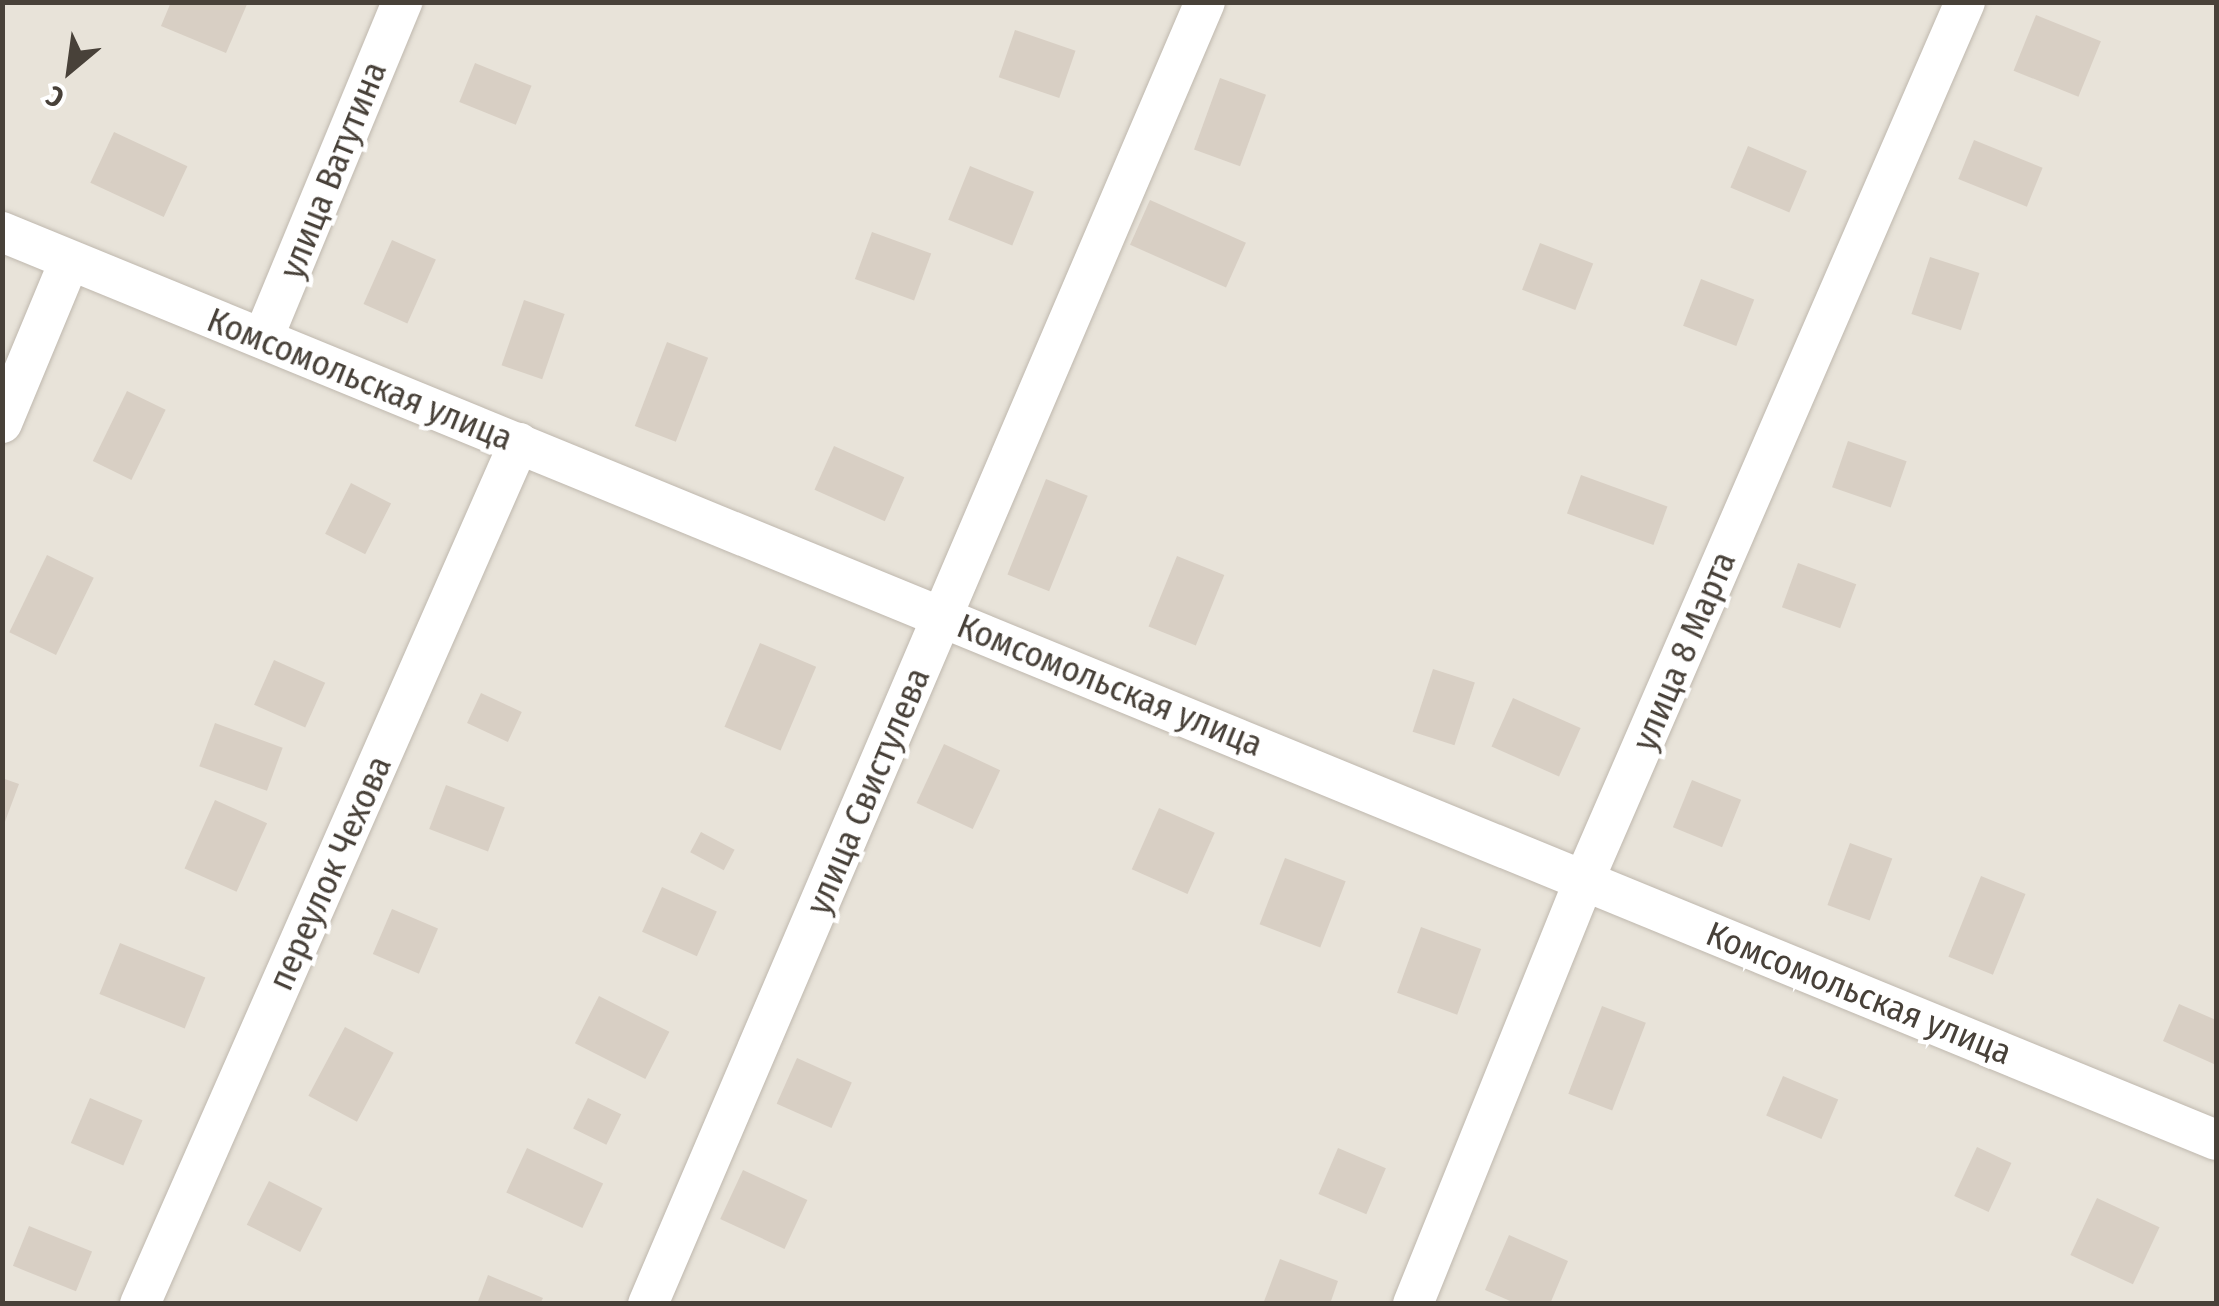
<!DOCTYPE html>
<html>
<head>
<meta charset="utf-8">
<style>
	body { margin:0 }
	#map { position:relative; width:2219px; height:1306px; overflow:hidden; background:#f4f1eb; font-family:"Fira Sans Condensed",sans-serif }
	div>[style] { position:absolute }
	.residential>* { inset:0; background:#e8e3d9; transform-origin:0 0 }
	.building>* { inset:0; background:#d8cfc4; transform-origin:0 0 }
	.roads { filter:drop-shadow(0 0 2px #bfb8ae) drop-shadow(0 0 2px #bfb8ae) }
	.street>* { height:40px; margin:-20px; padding:0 20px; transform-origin:20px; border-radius:20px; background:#fff }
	span { translate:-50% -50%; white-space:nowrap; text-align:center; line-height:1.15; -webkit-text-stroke:9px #fff; paint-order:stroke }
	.street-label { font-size:35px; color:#484139 }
	.frame { position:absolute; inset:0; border:5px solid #484139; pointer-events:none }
	.north { position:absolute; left:20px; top:20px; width:100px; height:100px; -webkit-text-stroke:8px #fff; paint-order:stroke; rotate:209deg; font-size:28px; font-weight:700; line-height:40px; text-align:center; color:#484139 }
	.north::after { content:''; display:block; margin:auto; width:35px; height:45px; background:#484139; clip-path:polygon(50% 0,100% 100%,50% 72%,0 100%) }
</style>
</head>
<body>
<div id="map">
	<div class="residential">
		<i style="left:3px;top:3px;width:2213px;height:1300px"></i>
	</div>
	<div class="building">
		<i style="clip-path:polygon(171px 2px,248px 2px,226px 53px,161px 26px)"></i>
		<i style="left:2036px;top:15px;width:70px;height:60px;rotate:22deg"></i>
		<i style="left:1015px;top:30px;width:64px;height:50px;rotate:19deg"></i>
		<i style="left:475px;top:63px;width:61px;height:42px;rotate:22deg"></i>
		<i style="left:1220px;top:78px;width:49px;height:76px;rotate:20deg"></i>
		<i style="left:114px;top:132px;width:81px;height:56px;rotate:25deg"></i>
		<i style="left:1974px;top:140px;width:74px;height:42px;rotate:22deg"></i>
		<i style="left:1748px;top:146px;width:64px;height:45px;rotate:23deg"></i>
		<i style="left:970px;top:166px;width:69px;height:58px;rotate:22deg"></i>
		<i style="left:1150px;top:200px;width:105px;height:49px;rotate:24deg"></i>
		<i style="left:872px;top:232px;width:63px;height:50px;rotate:20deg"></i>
		<i style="left:392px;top:240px;width:48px;height:70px;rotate:24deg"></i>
		<i style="left:1540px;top:243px;width:57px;height:50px;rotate:21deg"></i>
		<i style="left:1930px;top:257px;width:52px;height:60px;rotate:18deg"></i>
		<i style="left:1701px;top:279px;width:57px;height:50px;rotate:21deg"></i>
		<i style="left:524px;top:300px;width:43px;height:69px;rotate:19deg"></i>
		<i style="left:667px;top:342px;width:44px;height:90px;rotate:21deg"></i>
		<i style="left:127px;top:391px;width:43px;height:78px;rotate:26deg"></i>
		<i style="left:1848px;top:441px;width:62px;height:49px;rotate:19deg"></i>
		<i style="left:834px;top:446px;width:77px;height:48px;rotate:24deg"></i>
		<i style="left:1581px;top:475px;width:92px;height:41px;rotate:20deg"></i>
		<i style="left:1046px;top:479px;width:45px;height:103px;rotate:22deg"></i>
		<i style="left:351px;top:483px;width:45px;height:57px;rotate:27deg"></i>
		<i style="left:47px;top:555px;width:52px;height:86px;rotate:26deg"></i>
		<i style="left:1177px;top:556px;width:51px;height:76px;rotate:22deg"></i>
		<i style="left:1798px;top:563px;width:62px;height:47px;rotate:20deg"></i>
		<i style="left:760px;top:643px;width:61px;height:91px;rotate:23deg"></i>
		<i style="left:274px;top:660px;width:56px;height:49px;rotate:24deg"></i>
		<i style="left:1433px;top:669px;width:44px;height:66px;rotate:18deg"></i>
		<i style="left:481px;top:693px;width:45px;height:33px;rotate:25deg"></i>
		<i style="left:1513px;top:698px;width:74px;height:53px;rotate:24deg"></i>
		<i style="left:215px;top:723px;width:72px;height:46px;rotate:20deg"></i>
		<i style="left:944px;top:744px;width:62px;height:65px;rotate:25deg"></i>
		<i style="clip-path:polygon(2px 778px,19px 784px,3px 827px,2px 827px)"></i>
		<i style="left:1692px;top:780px;width:53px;height:51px;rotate:22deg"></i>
		<i style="left:446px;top:785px;width:63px;height:47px;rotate:21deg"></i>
		<i style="left:215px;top:800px;width:57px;height:75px;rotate:24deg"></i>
		<i style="left:1159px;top:808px;width:61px;height:67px;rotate:24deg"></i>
		<i style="left:701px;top:832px;width:38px;height:23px;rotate:28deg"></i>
		<i style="left:1850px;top:843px;width:45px;height:66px;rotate:20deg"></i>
		<i style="left:1285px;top:858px;width:65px;height:71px;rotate:21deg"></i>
		<i style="left:1981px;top:876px;width:48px;height:87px;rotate:22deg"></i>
		<i style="left:662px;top:887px;width:60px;height:49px;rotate:24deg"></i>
		<i style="left:392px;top:909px;width:50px;height:49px;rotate:23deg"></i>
		<i style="left:1421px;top:927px;width:64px;height:70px;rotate:20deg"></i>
		<i style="left:120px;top:943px;width:92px;height:55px;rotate:22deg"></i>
		<i style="left:599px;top:996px;width:79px;height:53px;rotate:27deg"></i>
		<i style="clip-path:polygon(2179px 1004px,2216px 1020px,2216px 1065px,2163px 1041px)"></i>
		<i style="left:1602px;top:1006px;width:47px;height:94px;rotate:21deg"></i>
		<i style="left:345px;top:1027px;width:55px;height:78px;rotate:28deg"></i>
		<i style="left:797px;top:1058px;width:60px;height:50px;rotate:24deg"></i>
		<i style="left:1783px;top:1076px;width:60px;height:43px;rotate:23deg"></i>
		<i style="left:90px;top:1098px;width:57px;height:49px;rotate:23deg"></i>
		<i style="left:588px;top:1098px;width:37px;height:34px;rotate:26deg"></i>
		<i style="left:1977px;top:1147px;width:38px;height:54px;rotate:25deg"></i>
		<i style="left:527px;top:1148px;width:84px;height:49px;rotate:25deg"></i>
		<i style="left:1338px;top:1148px;width:52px;height:50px;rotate:23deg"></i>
		<i style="left:743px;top:1170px;width:71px;height:54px;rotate:25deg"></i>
		<i style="left:269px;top:1181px;width:60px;height:49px;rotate:27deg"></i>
		<i style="left:2097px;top:1198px;width:69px;height:63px;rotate:25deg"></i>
		<i style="left:29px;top:1226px;width:68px;height:43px;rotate:22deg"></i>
		<i style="clip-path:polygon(1509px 1235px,1568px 1261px,1550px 1304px,1517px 1304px,1485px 1290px)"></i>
		<i style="clip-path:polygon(1280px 1259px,1338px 1281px,1330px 1304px,1263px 1304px)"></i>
		<i style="clip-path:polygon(488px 1275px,543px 1298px,540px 1304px,477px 1304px)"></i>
	</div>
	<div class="roads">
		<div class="street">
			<i style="left:2px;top:232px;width:2393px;rotate:22.3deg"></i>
			<i style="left:263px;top:338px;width:364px;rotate:-67.5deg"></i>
			<i style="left:2px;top:423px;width:174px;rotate:-67.4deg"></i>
			<i style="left:140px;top:1304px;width:941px;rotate:-66.24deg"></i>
			<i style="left:648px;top:1304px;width:1416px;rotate:-66.84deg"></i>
			<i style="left:1413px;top:1304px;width:457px;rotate:-68deg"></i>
			<i style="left:1584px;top:880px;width:957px;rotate:-66.54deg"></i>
		</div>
	</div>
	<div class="street-label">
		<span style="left:333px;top:170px;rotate:-68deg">улица Ватутина</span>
		<span style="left:360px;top:379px;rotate:22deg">Комсомольская улица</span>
		<span style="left:1684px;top:651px;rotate:-67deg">улица 8 Марта</span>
		<span style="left:1110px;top:685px;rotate:22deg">Комсомольская улица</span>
		<span style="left:868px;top:791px;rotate:-67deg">улица Свистулева</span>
		<span style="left:330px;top:873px;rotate:-66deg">переулок Чехова</span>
		<span style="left:1859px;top:993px;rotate:22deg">Комсомольская улица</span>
	</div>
	<div class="frame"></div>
	<div class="north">С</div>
</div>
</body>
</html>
